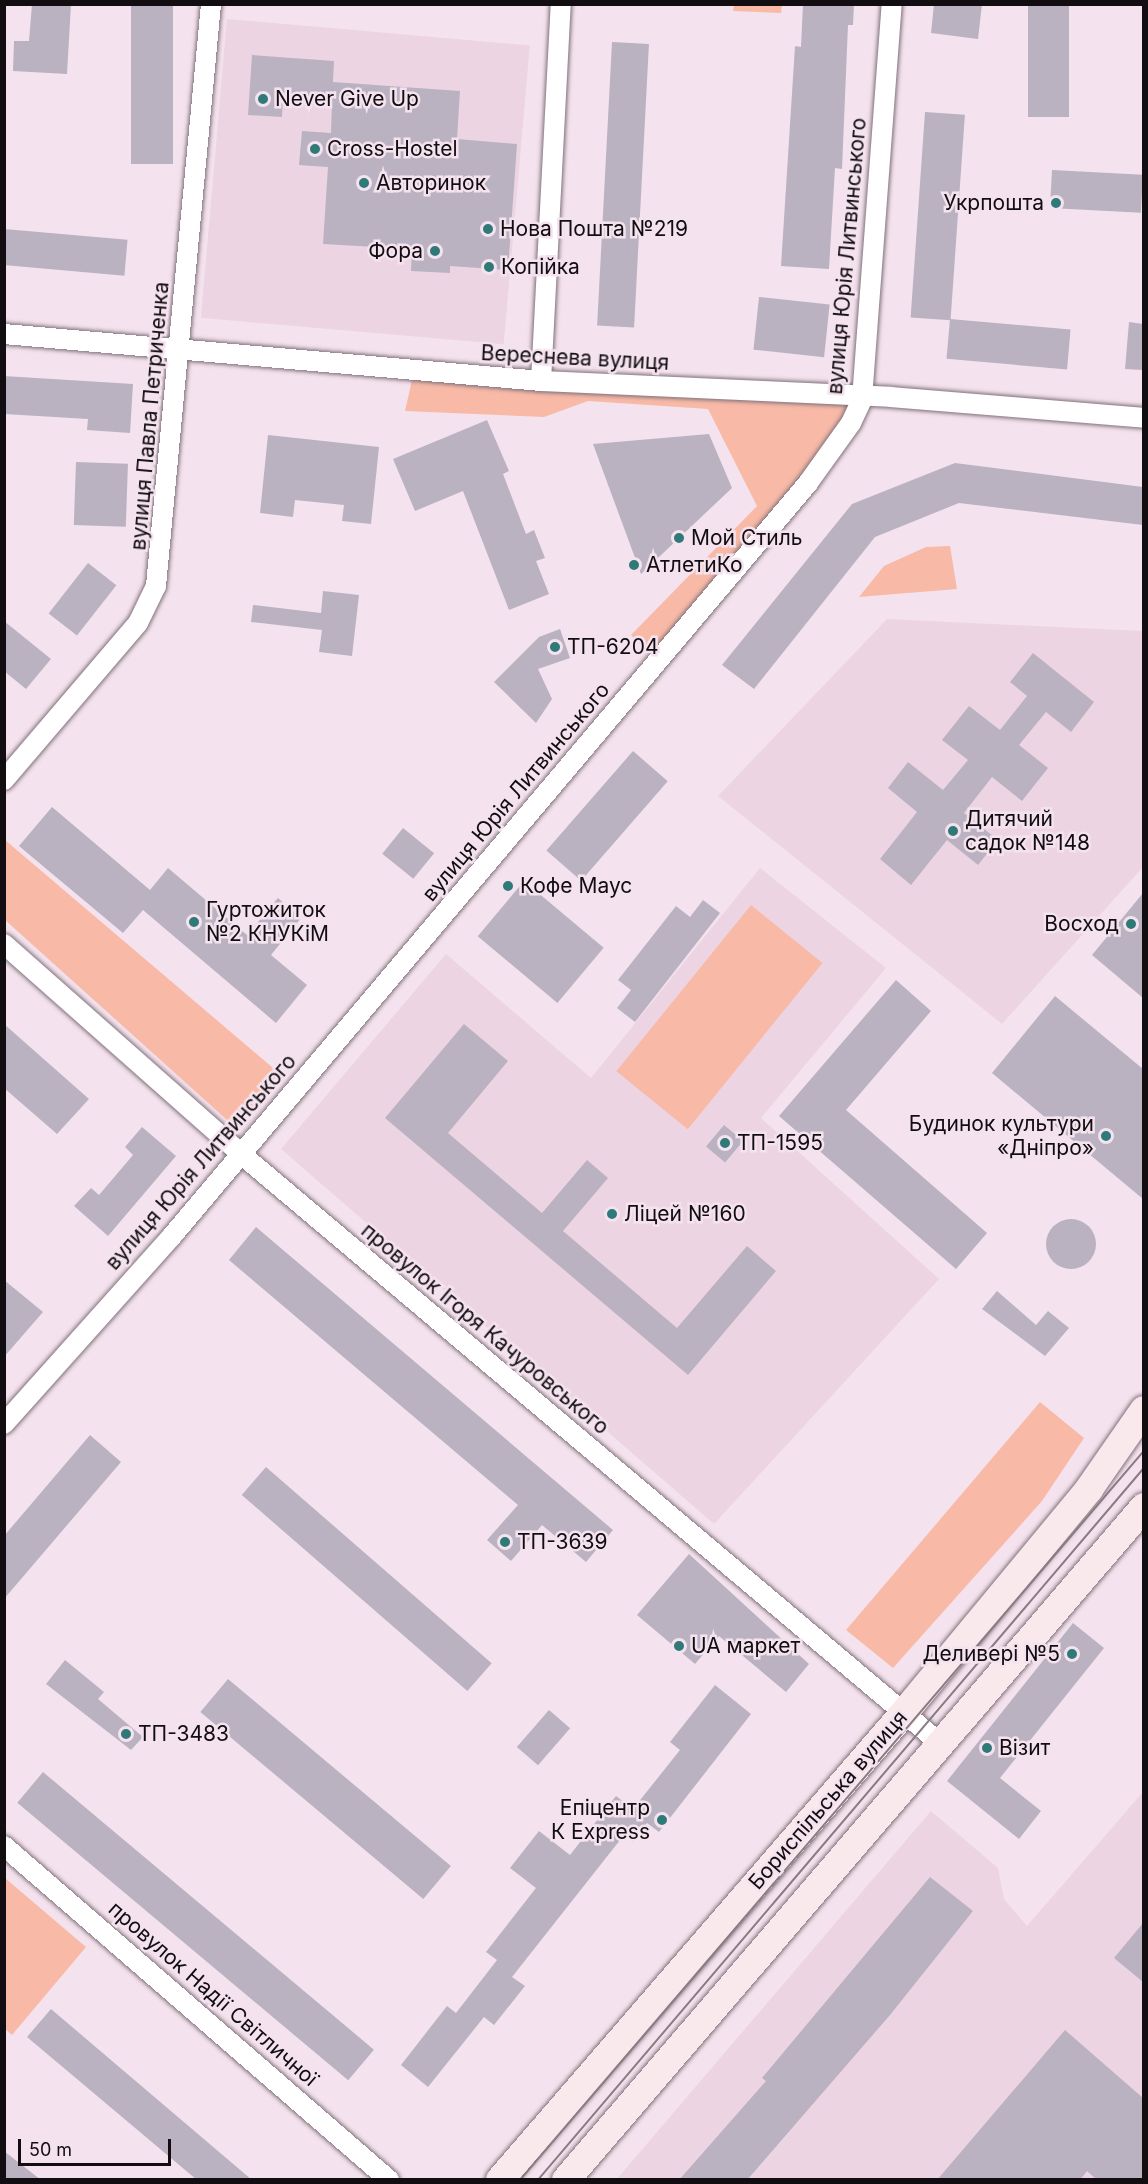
<!DOCTYPE html>
<html>
<head>
<meta charset="utf-8">
<style>
	body { margin:0 }
	#map { position:relative; width:1148px; height:2184px; overflow:hidden; background:#f4e3ee; font-family:Inter,sans-serif }
	div>[style] { position:absolute }
	.built>* { inset:0; background:#ecd4e3; transform-origin:0 0 }
	.green>* { inset:0; background:#f8baa7; transform-origin:0 0 }
	.building>* { inset:0; background:#bab2c1; transform-origin:0 0 }
	.round { border-radius:50% }
	.roads { filter:drop-shadow(0 0 2px #80717b) drop-shadow(0 0 2px #80717b) }
	.street>* { height:20px; margin:-10px; padding:0 10px; transform-origin:10px; border-radius:10px; background:#fff }
	.secondary>* { height:28px; margin:-14px; padding:0 14px; transform-origin:14px; border-radius:14px; background:#fae9ec }
	.tram>* { height:1.5px; margin:-0.75px; padding:0 0.75px; transform-origin:0.75px; border-radius:0.75px; background:#887c83 }
	.dots>* { width:16px; height:16px; translate:-50% -50%; box-sizing:border-box; border:3px solid #f4e3ee; border-radius:50% }
	span { translate:-50% -50%; white-space:nowrap; text-align:center; line-height:1.15; -webkit-text-stroke:5px #f4e3ee; paint-order:stroke }
	.poi-label { font-size:21px; color:#120d10 }
	.left { translate:0 -50%; text-align:left }
	.right { translate:-100% -50%; text-align:right }
	.street-label { font-size:21px; color:#120d10 }
	.frame { position:absolute; inset:0; border:6px solid #120d10; pointer-events:none }
	.scale { position:absolute; left:18px; top:2139px; width:153px; height:27px; box-sizing:border-box; border:3px solid #120d10; border-top:0; padding-left:8px; font-size:18px; line-height:21px; white-space:nowrap; color:#120d10; -webkit-text-stroke:4px #f4e3ee; paint-order:stroke }
</style>
</head>
<body>
<div id="map">
	<div class="built">
		<i style="left:227px;top:19px;width:304px;height:300px;rotate:5deg"></i>
		<i style="clip-path:polygon(887px 619px,1143px 631px,1143px 867px,1002px 1024px,718px 796px)"></i>
		<i style="clip-path:polygon(760px 868px,886px 968px,761px 1118px,939px 1279px,714px 1524px,281px 1149px,446px 954px,591px 1078px)"></i>
		<i style="clip-path:polygon(1143px 1792px,1143px 2179px,616px 2180px,931px 1811px,998px 1868px,1004px 1899px,1027px 1926px)"></i>
	</div>
	<div class="green">
		<i style="clip-path:polygon(734px 5px,782px 5px,781px 13px,733px 11px)"></i>
		<i style="clip-path:polygon(414px 371px,862px 399px,657px 662px,631px 635px,757px 506px,708px 409px,588px 401px,544px 417px,405px 411px)"></i>
		<i style="clip-path:polygon(950px 546px,957px 589px,859px 597px,884px 566px,926px 547px)"></i>
		<i style="clip-path:polygon(5px 840px,279px 1073px,236px 1128px,5px 920px)"></i>
		<i style="left:751px;top:905px;width:92px;height:214px;rotate:39deg"></i>
		<i style="clip-path:polygon(1040px 1402px,1084px 1438px,1042px 1501px,893px 1668px,846px 1630px)"></i>
		<i style="clip-path:polygon(5px 1878px,86px 1947px,12px 2035px,4px 2028px)"></i>
	</div>
	<div class="building">
		<i style="clip-path:polygon(32px 4px,71px 4px,67px 74px,13px 71px,14px 41px,29px 41px)"></i>
		<i style="left:131px;top:4px;width:42px;height:160px"></i>
		<i style="clip-path:polygon(803px 4px,854px 4px,853px 25px,848px 25px,842px 169px,835px 168px,829px 269px,781px 266px,795px 46px,801px 47px)"></i>
		<i style="clip-path:polygon(934px 4px,982px 4px,978px 39px,931px 33px)"></i>
		<i style="left:1028px;top:4px;width:41px;height:113px"></i>
		<i style="left:612px;top:42px;width:37px;height:284px;rotate:3deg"></i>
		<i style="clip-path:polygon(252px 55px,334px 61px,333px 82px,460px 91px,457px 139px,517px 144px,508px 270px,450px 266px,450px 273px,411px 271px,412px 249px,323px 244px,328px 167px,299px 165px,302px 131px,331px 133px,332px 99px,283px 96px,282px 117px,248px 115px)"></i>
		<i style="left:925px;top:112px;width:40px;height:206px;rotate:4deg"></i>
		<i style="left:1052px;top:170px;width:91px;height:38px;rotate:3deg"></i>
		<i style="left:4px;top:229px;width:124px;height:36px;rotate:5deg"></i>
		<i style="left:759px;top:297px;width:71px;height:53px;rotate:6deg"></i>
		<i style="left:950px;top:319px;width:121px;height:40px;rotate:5deg"></i>
		<i style="clip-path:polygon(1129px 322px,1143px 324px,1143px 370px,1125px 369px)"></i>
		<i style="clip-path:polygon(4px 376px,133px 384px,130px 433px,87px 430px,88px 419px,4px 414px)"></i>
		<i style="clip-path:polygon(487px 420px,509px 471px,503px 474px,526px 534px,534px 530px,545px 558px,536px 561px,549px 594px,509px 610px,463px 491px,415px 511px,393px 459px)"></i>
		<i style="clip-path:polygon(709px 434px,732px 488px,641px 574px,593px 444px)"></i>
		<i style="clip-path:polygon(268px 435px,379px 447px,371px 524px,342px 521px,344px 505px,295px 500px,293px 517px,260px 513px)"></i>
		<i style="left:76px;top:462px;width:52px;height:63px;rotate:2deg"></i>
		<i style="clip-path:polygon(955px 463px,1143px 487px,1143px 525px,959px 503px,875px 537px,754px 689px,722px 665px,852px 504px)"></i>
		<i style="left:88px;top:563px;width:36px;height:64px;rotate:38deg"></i>
		<i style="clip-path:polygon(323px 591px,359px 595px,352px 656px,319px 652px,322px 630px,251px 622px,253px 605px,321px 613px)"></i>
		<i style="clip-path:polygon(4px 621px,51px 659px,26px 689px,4px 671px)"></i>
		<i style="clip-path:polygon(560px 629px,570px 658px,538px 669px,552px 699px,536px 723px,494px 682px,539px 637px)"></i>
		<i style="clip-path:polygon(1033px 653px,1094px 702px,1071px 732px,1046px 712px,1019px 745px,1048px 768px,1022px 801px,992px 777px,964px 813px,998px 840px,978px 865px,947px 840px,911px 885px,880px 859px,917px 812px,888px 788px,908px 762px,943px 790px,968px 760px,942px 740px,969px 706px,1000px 730px,1027px 696px,1010px 682px)"></i>
		<i style="left:633px;top:751px;width:46px;height:132px;rotate:41deg"></i>
		<i style="clip-path:polygon(52px 807px,150px 890px,168px 868px,247px 935px,278px 898px,301px 918px,271px 955px,307px 985px,276px 1023px,143px 910px,123px 933px,19px 846px)"></i>
		<i style="left:403px;top:828px;width:40px;height:33px;rotate:39deg"></i>
		<i style="left:524px;top:881px;width:104px;height:72px;rotate:40deg"></i>
		<i style="clip-path:polygon(1143px 893px,1143px 998px,1092px 955px)"></i>
		<i style="clip-path:polygon(703px 900px,720px 913px,635px 1022px,617px 1008px,631px 990px,618px 980px,676px 906px,690px 917px)"></i>
		<i style="clip-path:polygon(896px 980px,931px 1011px,846px 1110px,987px 1233px,956px 1269px,779px 1116px)"></i>
		<i style="clip-path:polygon(1055px 996px,1143px 1069px,1143px 1199px,992px 1073px)"></i>
		<i style="clip-path:polygon(4px 1024px,89px 1099px,57px 1134px,4px 1088px)"></i>
		<i style="clip-path:polygon(464px 1024px,508px 1061px,448px 1133px,542px 1213px,587px 1160px,608px 1178px,563px 1231px,677px 1328px,747px 1246px,776px 1271px,688px 1375px,385px 1118px)"></i>
		<i style="left:724px;top:1125px;width:25px;height:28px;rotate:40deg"></i>
		<i style="clip-path:polygon(142px 1127px,176px 1156px,108px 1236px,74px 1206px,91px 1188px,99px 1195px,133px 1155px,125px 1147px)"></i>
		<i class="round" style="left:1046px;top:1219px;width:50px;height:50px"></i>
		<i style="clip-path:polygon(256px 1227px,613px 1530px,586px 1562px,542px 1525px,511px 1561px,487px 1540px,518px 1505px,229px 1260px)"></i>
		<i style="clip-path:polygon(4px 1280px,43px 1312px,4px 1357px)"></i>
		<i style="clip-path:polygon(997px 1291px,1036px 1325px,1048px 1311px,1069px 1328px,1045px 1356px,982px 1309px)"></i>
		<i style="clip-path:polygon(90px 1435px,121px 1462px,4px 1599px,4px 1536px)"></i>
		<i style="left:266px;top:1467px;width:299px;height:37px;rotate:41deg"></i>
		<i style="clip-path:polygon(689px 1554px,809px 1664px,786px 1692px,719px 1636px,695px 1664px,637px 1615px)"></i>
		<i style="clip-path:polygon(1073px 1623px,1104px 1648px,1000px 1778px,1041px 1811px,1019px 1839px,947px 1781px)"></i>
		<i style="clip-path:polygon(65px 1660px,104px 1692px,98px 1699px,143px 1737px,131px 1750px,46px 1684px)"></i>
		<i style="left:228px;top:1679px;width:291px;height:43px;rotate:40deg"></i>
		<i style="clip-path:polygon(715px 1685px,751px 1714px,659px 1832px,647px 1823px,633px 1842px,624px 1835px,512px 1977px,525px 1986px,494px 2025px,484px 2017px,428px 2087px,401px 2065px,447px 2006px,456px 2013px,497px 1960px,486px 1952px,536px 1888px,510px 1868px,539px 1831px,570px 1855px,616px 1796px,633px 1809px,680px 1750px,670px 1742px)"></i>
		<i style="left:549px;top:1710px;width:28px;height:49px;rotate:41deg"></i>
		<i style="left:43px;top:1772px;width:432px;height:40px;rotate:40deg"></i>
		<i style="clip-path:polygon(930px 1877px,973px 1911px,890px 2015px,747px 2180px,679px 2180px,766px 2081px,762px 2078px)"></i>
		<i style="clip-path:polygon(1143px 1923px,1143px 1982px,1114px 1958px)"></i>
		<i style="clip-path:polygon(51px 2009px,252px 2180px,197px 2180px,27px 2037px)"></i>
		<i style="clip-path:polygon(1065px 2030px,1143px 2098px,1143px 2180px,1097px 2180px,1087px 2171px,1080px 2180px,937px 2180px)"></i>
		<i style="clip-path:polygon(4px 2151px,41px 2180px,4px 2180px)"></i>
	</div>
	<div class="roads">
		<div class="street">
			<i style="left:4px;top:334px;width:539px;rotate:5deg"></i>
			<i style="left:541px;top:381px;width:350px;rotate:2.6deg"></i>
			<i style="left:891px;top:397px;width:254px;rotate:4.7deg"></i>
			<i style="left:541px;top:381px;width:378px;rotate:-87deg"></i>
			<i style="left:4px;top:780px;width:206px;rotate:-49.5deg"></i>
			<i style="left:138px;top:623px;width:41px;rotate:-64.1deg"></i>
			<i style="left:156px;top:586px;width:585px;rotate:-84.6deg"></i>
			<i style="left:4px;top:944px;width:317px;rotate:41.5deg"></i>
			<i style="left:241px;top:1154px;width:915px;rotate:40.13deg"></i>
			<i style="left:4px;top:1424px;width:252px;rotate:-48.2deg"></i>
			<i style="left:172px;top:1236px;width:986px;rotate:-49.81deg"></i>
			<i style="left:808px;top:483px;width:74px;rotate:-54.4deg"></i>
			<i style="left:851px;top:423px;width:26px;rotate:-65deg"></i>
			<i style="left:862px;top:399px;width:396px;rotate:-85.7deg"></i>
			<i style="left:4px;top:1846px;width:510px;rotate:40.94deg"></i>
		</div>
		<div class="secondary">
			<i style="left:500px;top:2180px;width:617px;rotate:-49.14deg"></i>
			<i style="left:904px;top:1713px;width:291px;rotate:-50.4deg"></i>
			<i style="left:1089px;top:1489px;width:96px;rotate:-55.2deg"></i>
			<i style="left:566px;top:2180px;width:887px;rotate:-49.34deg"></i>
		</div>
	</div>
	<div class="tram">
		<i style="left:520px;top:2180px;width:960px;rotate:-49.44deg"></i>
		<i style="left:538px;top:2180px;width:935px;rotate:-49.6deg"></i>
	</div>
	<div class="dots">
		<i style="left:263px;top:99px;background:#2f7978"></i>
		<i style="left:315px;top:149px;background:#2f7978"></i>
		<i style="left:364px;top:183px;background:#2f7978"></i>
		<i style="left:1056px;top:203px;background:#2f7978"></i>
		<i style="left:488px;top:229px;background:#2f7978"></i>
		<i style="left:435px;top:251px;background:#2f7978"></i>
		<i style="left:489px;top:267px;background:#2f7978"></i>
		<i style="left:679px;top:538px;background:#2f7978"></i>
		<i style="left:634px;top:565px;background:#2f7978"></i>
		<i style="left:555px;top:647px;background:#2f7978"></i>
		<i style="left:953px;top:831px;background:#2f7978"></i>
		<i style="left:508px;top:886px;background:#2f7978"></i>
		<i style="left:194px;top:922px;background:#2f7978"></i>
		<i style="left:1131px;top:924px;background:#2f7978"></i>
		<i style="left:1106px;top:1136px;background:#2f7978"></i>
		<i style="left:725px;top:1143px;background:#2f7978"></i>
		<i style="left:612px;top:1214px;background:#2f7978"></i>
		<i style="left:505px;top:1542px;background:#2f7978"></i>
		<i style="left:679px;top:1646px;background:#2f7978"></i>
		<i style="left:1072px;top:1654px;background:#2f7978"></i>
		<i style="left:126px;top:1734px;background:#2f7978"></i>
		<i style="left:987px;top:1748px;background:#2f7978"></i>
		<i style="left:662px;top:1820px;background:#2f7978"></i>
	</div>
	<div class="poi-label">
		<span class="left" style="left:275px;top:99px">Never Give Up</span>
		<span class="left" style="left:327px;top:149px">Cross-Hostel</span>
		<span class="left" style="left:376px;top:183px">Авторинок</span>
		<span class="right" style="left:1044px;top:203px">Укрпошта</span>
		<span class="left" style="left:500px;top:229px">Нова Пошта №219</span>
		<span class="right" style="left:423px;top:251px">Фора</span>
		<span class="left" style="left:501px;top:267px">Копійка</span>
		<span class="left" style="left:691px;top:538px">Мой Стиль</span>
		<span class="left" style="left:646px;top:565px">АтлетиКо</span>
		<span class="left" style="left:567px;top:647px">ТП-6204</span>
		<span class="left" style="left:965px;top:831px">Дитячий<br>садок №148</span>
		<span class="left" style="left:520px;top:886px">Кофе Маус</span>
		<span class="left" style="left:206px;top:922px">Гуртожиток<br>№2 КНУКіМ</span>
		<span class="right" style="left:1119px;top:924px">Восход</span>
		<span class="right" style="left:1094px;top:1136px">Будинок культури<br>«Дніпро»</span>
		<span class="left" style="left:737px;top:1143px">ТП-1595</span>
		<span class="left" style="left:624px;top:1214px">Ліцей №160</span>
		<span class="left" style="left:517px;top:1542px">ТП-3639</span>
		<span class="left" style="left:691px;top:1646px">UA маркет</span>
		<span class="right" style="left:1060px;top:1654px">Деливері №5</span>
		<span class="left" style="left:138px;top:1734px">ТП-3483</span>
		<span class="left" style="left:999px;top:1748px">Візит</span>
		<span class="right" style="left:650px;top:1820px">Епіцентр<br>К Express</span>
	</div>
	<div class="street-label">
		<span style="left:847px;top:256px;rotate:-85deg">вулиця Юрія Литвинського</span>
		<span style="left:575px;top:358px;rotate:3deg">Вереснева вулиця</span>
		<span style="left:150px;top:416px;rotate:-85deg">вулиця Павла Петриченка</span>
		<span style="left:516px;top:792px;rotate:-50deg">вулиця Юрія Литвинського</span>
		<span style="left:201px;top:1162px;rotate:-49deg">вулиця Юрія Литвинського</span>
		<span style="left:485px;top:1329px;rotate:40deg">провулок Ігоря Качуровського</span>
		<span style="left:828px;top:1800px;rotate:-49deg">Бориспільська вулиця</span>
		<span style="left:213px;top:1994px;rotate:41deg">провулок Надії Світличної</span>
	</div>
	<div class="frame"></div>
	<div class="scale">50 m</div>
</div>
</body>
</html>
